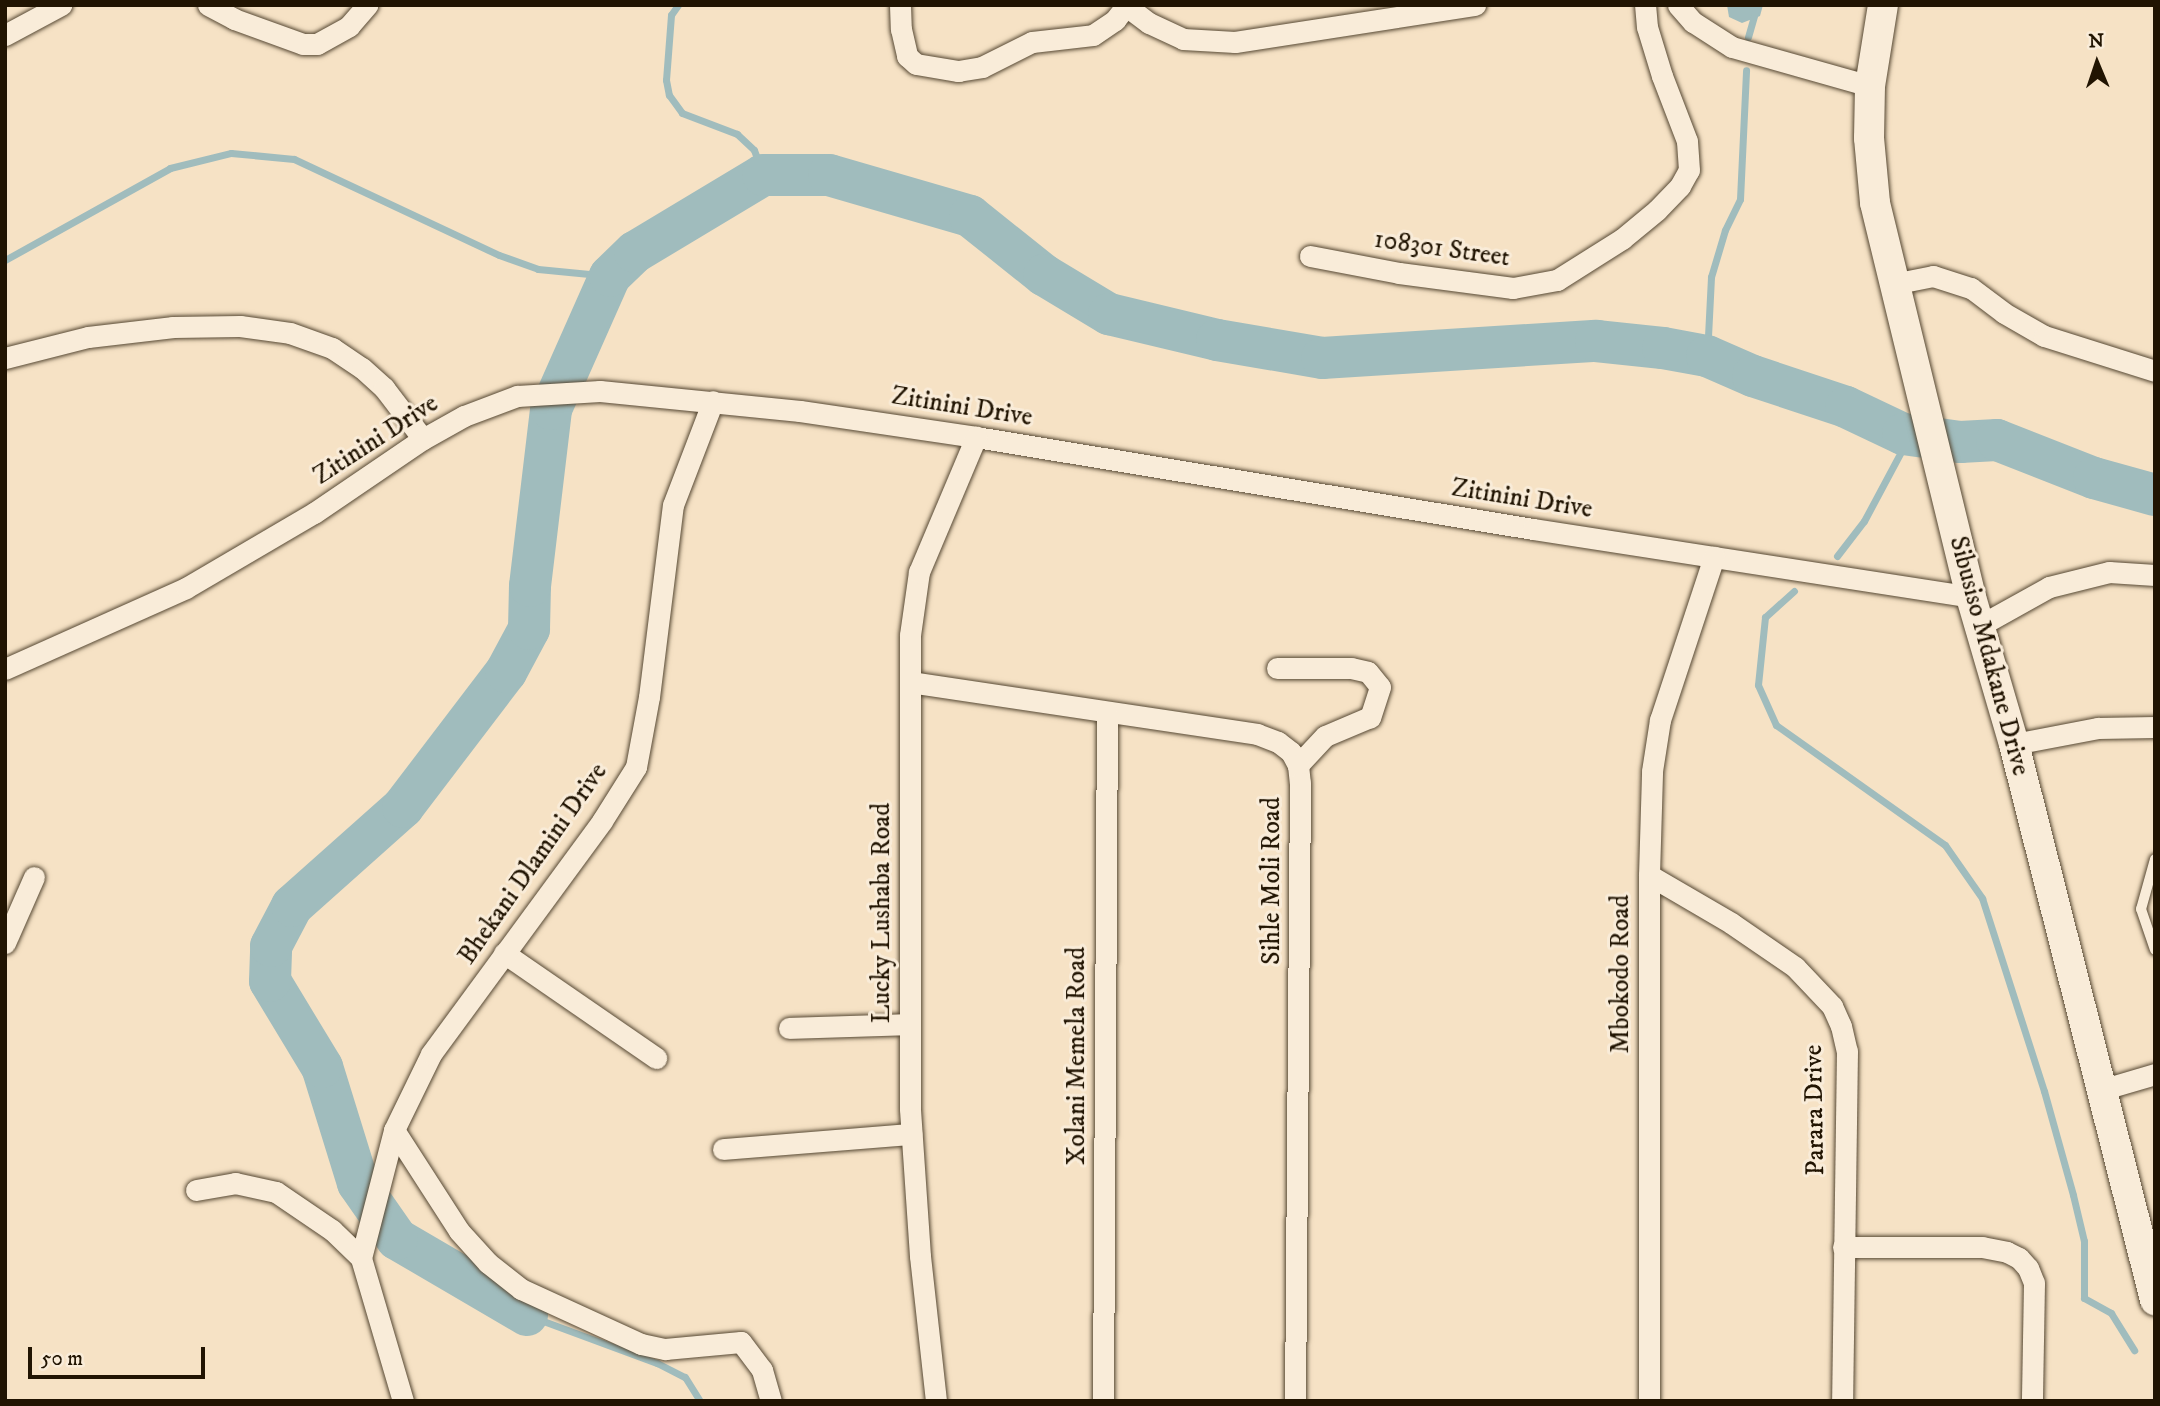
<!DOCTYPE html>
<html>
<head>
<meta charset="utf-8">
<style>
	body { margin:0 }
	#map { position:relative; width:2160px; height:1406px; overflow:hidden; background:#f6e2c5; font-family:"IM FELL DW Pica",serif }
	div>[style] { position:absolute }
	.water>* { inset:0; background:#a0bcbd }
	.stream>* { height:7px; margin:-3.5px; padding:0 3.5px; transform-origin:3.5px; border-radius:3.5px; background:#a0bcbd }
	.river>* { height:42px; margin:-21px; padding:0 21px; transform-origin:21px; border-radius:21px; background:#a0bcbd }
	.roads { filter:drop-shadow(0 0 2px #564833) drop-shadow(0 0 2px #564833) }
	.lane>* { height:10px; margin:-5px; padding:0 5px; transform-origin:5px; border-radius:5px; background:#f9ecd9 }
	.street>* { height:21px; margin:-10.5px; padding:0 10.5px; transform-origin:10.5px; border-radius:10.5px; background:#f9ecd9 }
	.secondary>* { height:30px; margin:-15px; padding:0 15px; transform-origin:15px; border-radius:15px; background:#f9ecd9 }
	span { translate:-50% -50%; white-space:nowrap; text-align:center; line-height:1.15; -webkit-text-stroke:6px #f9ecd9; paint-order:stroke }
	.street-label { font-size:26px; color:#211402 }
	.frame { position:absolute; inset:0; border:7px solid #211402; pointer-events:none }
	.north { position:absolute; left:2062px; top:28px; width:70px; height:70px; -webkit-text-stroke:5px #f9ecd9; paint-order:stroke; rotate:358deg; font-size:19px; font-weight:700; line-height:28px; text-align:center; color:#211402 }
	.north::after { content:''; display:block; margin:auto; width:24px; height:32px; background:#211402; clip-path:polygon(50% 0,100% 100%,50% 72%,0 100%) }
	.scale { position:absolute; left:28px; top:1347px; width:177px; height:32px; box-sizing:border-box; border:4px solid #211402; border-top:0; padding-left:9px; font-size:21px; line-height:24px; white-space:nowrap; color:#211402; -webkit-text-stroke:5px #f9ecd9; paint-order:stroke }
</style>
</head>
<body>
<div id="map">
	<div class="water">
		<i style="clip-path:polygon(1727px 5px,1763px 5px,1760px 16px,1742px 23px,1729px 17px)"></i>
	</div>
	<div class="stream">
		<i style="left:678px;top:5px;width:12px;rotate:125deg"></i>
		<i style="left:671px;top:15px;width:65px;rotate:94.4deg"></i>
		<i style="left:666px;top:80px;width:15px;rotate:79deg"></i>
		<i style="left:669px;top:95px;width:22px;rotate:54deg"></i>
		<i style="left:682px;top:113px;width:59px;rotate:20.9deg"></i>
		<i style="left:737px;top:134px;width:23px;rotate:43deg"></i>
		<i style="left:754px;top:150px;width:27px;rotate:70deg"></i>
		<i style="left:1748px;top:37px;width:33px;rotate:-74deg"></i>
		<i style="left:5px;top:260px;width:189px;rotate:-29.1deg"></i>
		<i style="left:170px;top:168px;width:63px;rotate:-13.8deg"></i>
		<i style="left:231px;top:153px;width:63px;rotate:5.4deg"></i>
		<i style="left:294px;top:159px;width:226px;rotate:25.1deg"></i>
		<i style="left:499px;top:255px;width:41px;rotate:19.7deg"></i>
		<i style="left:538px;top:269px;width:72px;rotate:5.6deg"></i>
		<i style="left:1707px;top:356px;width:79px;rotate:-87.1deg"></i>
		<i style="left:1711px;top:277px;width:49px;rotate:-73.4deg"></i>
		<i style="left:1725px;top:230px;width:34px;rotate:-64deg"></i>
		<i style="left:1740px;top:199px;width:129px;rotate:-87.3deg"></i>
		<i style="left:1837px;top:556px;width:44px;rotate:-52.4deg"></i>
		<i style="left:1864px;top:521px;width:98px;rotate:-61.9deg"></i>
		<i style="left:1794px;top:591px;width:39px;rotate:138deg"></i>
		<i style="left:1765px;top:617px;width:68px;rotate:95.9deg"></i>
		<i style="left:1758px;top:685px;width:44px;rotate:65.8deg"></i>
		<i style="left:1776px;top:725px;width:207px;rotate:35.4deg"></i>
		<i style="left:1945px;top:845px;width:65px;rotate:55.1deg"></i>
		<i style="left:1982px;top:898px;width:203px;rotate:72.2deg"></i>
		<i style="left:2044px;top:1091px;width:108px;rotate:74.4deg"></i>
		<i style="left:2073px;top:1195px;width:47px;rotate:76.6deg"></i>
		<i style="left:2084px;top:1241px;width:57px;rotate:90deg"></i>
		<i style="left:2084px;top:1298px;width:31px;rotate:29deg"></i>
		<i style="left:2111px;top:1313px;width:44px;rotate:58.1deg"></i>
		<i style="left:527px;top:1315px;width:139px;rotate:20.3deg"></i>
		<i style="left:657px;top:1363px;width:31px;rotate:27deg"></i>
		<i style="left:685px;top:1377px;width:28px;rotate:58deg"></i>
	</div>
	<div class="river">
		<i style="left:527px;top:1315px;width:151px;rotate:-149.7deg"></i>
		<i style="left:397px;top:1239px;width:68px;rotate:-124.9deg"></i>
		<i style="left:358px;top:1183px;width:121px;rotate:-107.2deg"></i>
		<i style="left:322px;top:1067px;width:100px;rotate:-121.2deg"></i>
		<i style="left:270px;top:981px;width:35px;rotate:-88deg"></i>
		<i style="left:271px;top:946px;width:45px;rotate:-62.3deg"></i>
		<i style="left:292px;top:906px;width:149px;rotate:-41.7deg"></i>
		<i style="left:403px;top:807px;width:170px;rotate:-52.7deg"></i>
		<i style="left:506px;top:672px;width:49px;rotate:-61.9deg"></i>
		<i style="left:529px;top:629px;width:43px;rotate:-88.7deg"></i>
		<i style="left:530px;top:586px;width:178px;rotate:-83.2deg"></i>
		<i style="left:551px;top:409px;width:145px;rotate:-66.1deg"></i>
		<i style="left:610px;top:276px;width:35px;rotate:-44deg"></i>
		<i style="left:635px;top:252px;width:149px;rotate:-31deg"></i>
		<i style="left:763px;top:175px;width:66px"></i>
		<i style="left:829px;top:175px;width:147px;rotate:16.2deg"></i>
		<i style="left:970px;top:216px;width:95px;rotate:38.6deg"></i>
		<i style="left:1044px;top:275px;width:76px;rotate:31deg"></i>
		<i style="left:1109px;top:314px;width:111px;rotate:13.5deg"></i>
		<i style="left:1217px;top:340px;width:107px;rotate:9.7deg"></i>
		<i style="left:1322px;top:358px;width:275px;rotate:-3.6deg"></i>
		<i style="left:1596px;top:341px;width:67px;rotate:6deg"></i>
		<i style="left:1663px;top:348px;width:45px;rotate:10.3deg"></i>
		<i style="left:1707px;top:356px;width:50px;rotate:23.5deg"></i>
		<i style="left:1753px;top:376px;width:98px;rotate:18.4deg"></i>
		<i style="left:1846px;top:407px;width:63px;rotate:25.3deg"></i>
		<i style="left:1903px;top:434px;width:58px;rotate:8deg"></i>
		<i style="left:1960px;top:442px;width:37px;rotate:-3deg"></i>
		<i style="left:1997px;top:440px;width:104px;rotate:21.4deg"></i>
		<i style="left:2094px;top:478px;width:63px;rotate:15.6deg"></i>
	</div>
	<div class="roads">
		<div class="lane">
			<i style="left:2155px;top:859px;width:52px;rotate:105.6deg"></i>
			<i style="left:2141px;top:909px;width:43px;rotate:71.1deg"></i>
		</div>
		<div class="street">
			<i style="left:208px;top:5px;width:30px;rotate:28deg"></i>
			<i style="left:234px;top:19px;width:73px;rotate:19.9deg"></i>
			<i style="left:303px;top:44px;width:14px"></i>
			<i style="left:317px;top:44px;width:37px;rotate:-29deg"></i>
			<i style="left:349px;top:26px;width:28px;rotate:-49deg"></i>
			<i style="left:900px;top:5px;width:24px;rotate:88deg"></i>
			<i style="left:901px;top:29px;width:28px;rotate:77deg"></i>
			<i style="left:907px;top:56px;width:12px;rotate:42deg"></i>
			<i style="left:916px;top:64px;width:43px;rotate:9.5deg"></i>
			<i style="left:958px;top:71px;width:24px;rotate:-9deg"></i>
			<i style="left:982px;top:67px;width:56px;rotate:-26.6deg"></i>
			<i style="left:1032px;top:42px;width:61px;rotate:-6.5deg"></i>
			<i style="left:1093px;top:35px;width:27px;rotate:-34deg"></i>
			<i style="left:1115px;top:20px;width:16px;rotate:-52deg"></i>
			<i style="left:1125px;top:5px;width:30px;rotate:37deg"></i>
			<i style="left:1149px;top:23px;width:38px;rotate:25deg"></i>
			<i style="left:1183px;top:39px;width:52px;rotate:3.3deg"></i>
			<i style="left:1235px;top:42px;width:243px;rotate:-8.8deg"></i>
			<i style="left:1678px;top:5px;width:23px;rotate:49deg"></i>
			<i style="left:1693px;top:22px;width:46px;rotate:32.7deg"></i>
			<i style="left:1732px;top:47px;width:143px;rotate:15.8deg"></i>
			<i style="left:5px;top:35px;width:64px;rotate:-28.2deg"></i>
			<i style="left:1310px;top:256px;width:91px;rotate:10.8deg"></i>
			<i style="left:1399px;top:273px;width:115px;rotate:7.5deg"></i>
			<i style="left:1513px;top:288px;width:45px;rotate:-10.3deg"></i>
			<i style="left:1557px;top:280px;width:77px;rotate:-32.2deg"></i>
			<i style="left:1622px;top:239px;width:45px;rotate:-39.6deg"></i>
			<i style="left:1657px;top:210px;width:33px;rotate:-46deg"></i>
			<i style="left:1680px;top:186px;width:18px;rotate:-61deg"></i>
			<i style="left:1689px;top:170px;width:29px;rotate:-94deg"></i>
			<i style="left:1687px;top:141px;width:70px;rotate:-111deg"></i>
			<i style="left:1662px;top:76px;width:51px;rotate:-107deg"></i>
			<i style="left:1647px;top:27px;width:22px;rotate:-95deg"></i>
			<i style="left:1893px;top:284px;width:41px;rotate:-11.3deg"></i>
			<i style="left:1933px;top:276px;width:40px;rotate:18deg"></i>
			<i style="left:1971px;top:288px;width:41px;rotate:37.1deg"></i>
			<i style="left:2004px;top:313px;width:46px;rotate:29.9deg"></i>
			<i style="left:2044px;top:336px;width:116px;rotate:17.5deg"></i>
			<i style="left:5px;top:358px;width:86px;rotate:-14.2deg"></i>
			<i style="left:88px;top:337px;width:86px;rotate:-6.7deg"></i>
			<i style="left:173px;top:327px;width:67px;rotate:-0.9deg"></i>
			<i style="left:240px;top:326px;width:50px;rotate:8deg"></i>
			<i style="left:290px;top:333px;width:45px;rotate:19.7deg"></i>
			<i style="left:332px;top:348px;width:36px;rotate:34deg"></i>
			<i style="left:362px;top:368px;width:30px;rotate:42deg"></i>
			<i style="left:384px;top:388px;width:64px;rotate:52.6deg"></i>
			<i style="left:1979px;top:626px;width:80px;rotate:-29.1deg"></i>
			<i style="left:2049px;top:587px;width:62px;rotate:-14deg"></i>
			<i style="left:2109px;top:572px;width:46px;rotate:3.7deg"></i>
			<i style="left:1277px;top:668px;width:74px"></i>
			<i style="left:1351px;top:668px;width:17px;rotate:13deg"></i>
			<i style="left:1368px;top:672px;width:19px;rotate:51deg"></i>
			<i style="left:1380px;top:687px;width:32px;rotate:108deg"></i>
			<i style="left:1370px;top:717px;width:49px;rotate:157.1deg"></i>
			<i style="left:1325px;top:736px;width:40px;rotate:133deg"></i>
			<i style="left:5px;top:669px;width:198px;rotate:-24.1deg"></i>
			<i style="left:186px;top:588px;width:148px;rotate:-30.4deg"></i>
			<i style="left:314px;top:513px;width:132px;rotate:-34.2deg"></i>
			<i style="left:423px;top:439px;width:47px;rotate:-29.3deg"></i>
			<i style="left:464px;top:416px;width:57px;rotate:-20.7deg"></i>
			<i style="left:517px;top:396px;width:83px;rotate:-3.4deg"></i>
			<i style="left:600px;top:391px;width:201px;rotate:5.7deg"></i>
			<i style="left:800px;top:411px;width:178px;rotate:8.4deg"></i>
			<i style="left:976px;top:437px;width:565px;rotate:9.38deg"></i>
			<i style="left:1533px;top:529px;width:443px;rotate:8.8deg"></i>
			<i style="left:910px;top:682px;width:351px;rotate:8.5deg"></i>
			<i style="left:1257px;top:734px;width:22px;rotate:21deg"></i>
			<i style="left:1278px;top:742px;width:16px;rotate:38deg"></i>
			<i style="left:1291px;top:752px;width:15px;rotate:62deg"></i>
			<i style="left:1298px;top:765px;width:18px;rotate:84deg"></i>
			<i style="left:1300px;top:783px;width:618px;rotate:90.46deg"></i>
			<i style="left:2014px;top:744px;width:86px;rotate:-10.8deg"></i>
			<i style="left:2098px;top:728px;width:57px;rotate:-1deg"></i>
			<i style="left:1649px;top:875px;width:95px;rotate:30.3deg"></i>
			<i style="left:1731px;top:923px;width:78px;rotate:34.5deg"></i>
			<i style="left:1795px;top:967px;width:54px;rotate:46.5deg"></i>
			<i style="left:1832px;top:1006px;width:22px;rotate:66deg"></i>
			<i style="left:1841px;top:1026px;width:26px;rotate:77deg"></i>
			<i style="left:1847px;top:1051px;width:350px;rotate:90.8deg"></i>
			<i style="left:5px;top:943px;width:72px;rotate:-66.3deg"></i>
			<i style="left:504px;top:953px;width:185px;rotate:34.6deg"></i>
			<i style="left:789px;top:1028px;width:121px;rotate:-1.9deg"></i>
			<i style="left:2104px;top:1089px;width:53px;rotate:-16.4deg"></i>
			<i style="left:394px;top:1130px;width:120px;rotate:57.2deg"></i>
			<i style="left:459px;top:1231px;width:43px;rotate:47.8deg"></i>
			<i style="left:488px;top:1263px;width:42px;rotate:38.2deg"></i>
			<i style="left:521px;top:1289px;width:132px;rotate:24.6deg"></i>
			<i style="left:641px;top:1344px;width:25px;rotate:12deg"></i>
			<i style="left:665px;top:1349px;width:76px;rotate:-5.3deg"></i>
			<i style="left:741px;top:1342px;width:35px;rotate:53deg"></i>
			<i style="left:762px;top:1370px;width:32px;rotate:74deg"></i>
			<i style="left:723px;top:1149px;width:189px;rotate:-4.6deg"></i>
			<i style="left:196px;top:1190px;width:40px;rotate:-10deg"></i>
			<i style="left:235px;top:1183px;width:42px;rotate:12.4deg"></i>
			<i style="left:276px;top:1192px;width:68px;rotate:34.2deg"></i>
			<i style="left:332px;top:1230px;width:40px;rotate:44deg"></i>
			<i style="left:1843px;top:1247px;width:139px"></i>
			<i style="left:1982px;top:1247px;width:25px;rotate:11deg"></i>
			<i style="left:2007px;top:1252px;width:13px;rotate:27deg"></i>
			<i style="left:2019px;top:1258px;width:13px;rotate:48deg"></i>
			<i style="left:2028px;top:1268px;width:16px;rotate:68deg"></i>
			<i style="left:2034px;top:1283px;width:118px;rotate:91deg"></i>
			<i style="left:403px;top:1401px;width:149px;rotate:-106.4deg"></i>
			<i style="left:361px;top:1258px;width:132px;rotate:-75.5deg"></i>
			<i style="left:394px;top:1130px;width:85px;rotate:-64deg"></i>
			<i style="left:431px;top:1054px;width:289px;rotate:-53.7deg"></i>
			<i style="left:602px;top:821px;width:64px;rotate:-57.8deg"></i>
			<i style="left:636px;top:767px;width:71px;rotate:-79.5deg"></i>
			<i style="left:649px;top:697px;width:193px;rotate:-82.9deg"></i>
			<i style="left:673px;top:505px;width:111px;rotate:-69deg"></i>
			<i style="left:936px;top:1401px;width:146px;rotate:-96.3deg"></i>
			<i style="left:920px;top:1256px;width:148px;rotate:-93.9deg"></i>
			<i style="left:910px;top:1108px;width:473px;rotate:-90deg"></i>
			<i style="left:910px;top:635px;width:64px;rotate:-81.9deg"></i>
			<i style="left:919px;top:572px;width:147px;rotate:-67.1deg"></i>
			<i style="left:1103px;top:1401px;width:689px;rotate:-89.67deg"></i>
			<i style="left:1649px;top:1401px;width:526px;rotate:-90deg"></i>
			<i style="left:1649px;top:875px;width:104px;rotate:-88.3deg"></i>
			<i style="left:1652px;top:771px;width:52px;rotate:-81.1deg"></i>
			<i style="left:1660px;top:720px;width:172px;rotate:-71.7deg"></i>
		</div>
		<div class="secondary">
			<i style="left:1883px;top:5px;width:82px;rotate:99.1deg"></i>
			<i style="left:1870px;top:86px;width:52px;rotate:91.1deg"></i>
			<i style="left:1869px;top:138px;width:65px;rotate:84.7deg"></i>
			<i style="left:1875px;top:203px;width:406px;rotate:76.3deg"></i>
			<i style="left:1971px;top:597px;width:153px;rotate:73.7deg"></i>
			<i style="left:2014px;top:744px;width:574px;rotate:75.77deg"></i>
		</div>
	</div>
	<div class="street-label">
		<span style="left:1442px;top:249px;rotate:8deg">108301 Street</span>
		<span style="left:962px;top:407px;rotate:9deg">Zitinini Drive</span>
		<span style="left:376px;top:440px;rotate:-33deg">Zitinini Drive</span>
		<span style="left:1522px;top:499px;rotate:9deg">Zitinini Drive</span>
		<span style="left:1989px;top:656px;rotate:75deg">Sibusiso Mdakane Drive</span>
		<span style="left:533px;top:864px;rotate:-55deg">Bhekani Dlamini Drive</span>
		<span style="left:1272px;top:881px;rotate:-90deg">Sihle Moli Road</span>
		<span style="left:882px;top:913px;rotate:-90deg">Lucky Lushaba Road</span>
		<span style="left:1621px;top:974px;rotate:-90deg">Mbokodo Road</span>
		<span style="left:1077px;top:1056px;rotate:-90deg">Xolani Memela Road</span>
		<span style="left:1815px;top:1110px;rotate:-91deg">Parara Drive</span>
	</div>
	<div class="frame"></div>
	<div class="north">N</div>
	<div class="scale">50 m</div>
</div>
</body>
</html>
